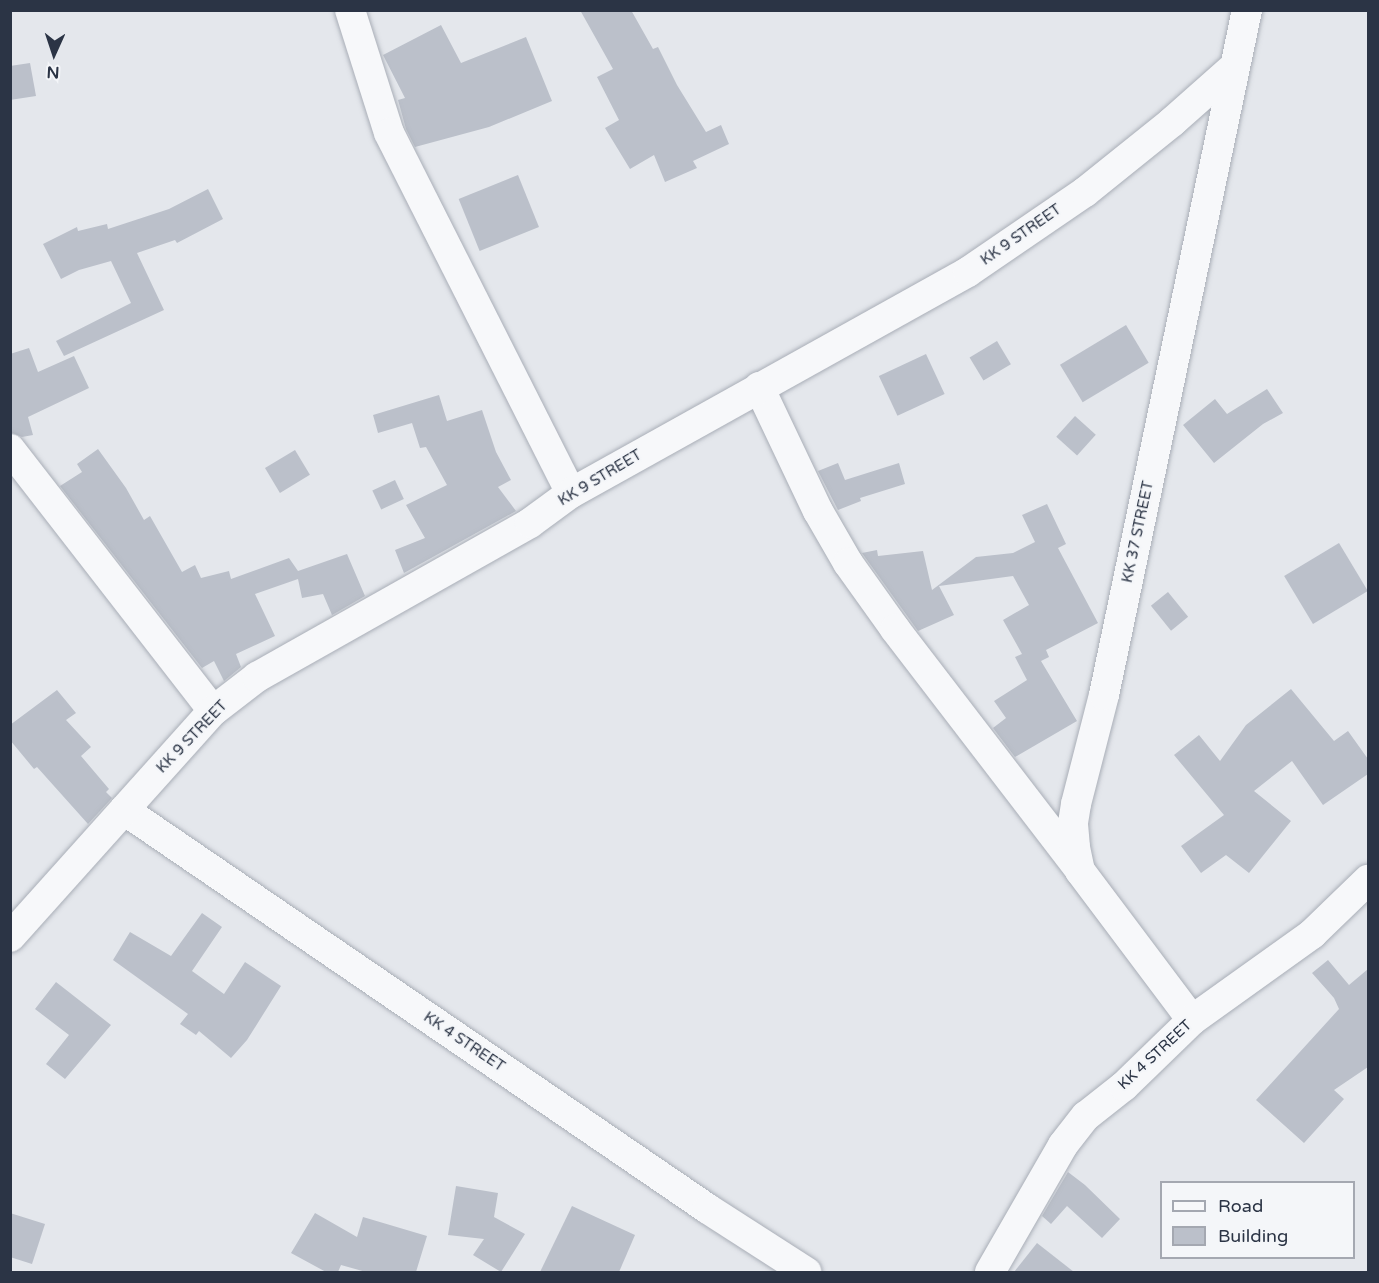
<!DOCTYPE html>
<html>
<head>
<meta charset="utf-8">
<style>
	body { margin:0 }
	#map { position:relative; width:1379px; height:1283px; overflow:hidden; background:#e4e7ec; font-family:"Varela Round",sans-serif }
	div>[style] { position:absolute }
	.building>* { inset:0; background:#bbc0ca; transform-origin:0 0 }
	.roads { filter:drop-shadow(0 0 2px #a9aeb7) drop-shadow(0 0 2px #a9aeb7) }
	.street>* { height:30px; margin:-15px; padding:0 15px; transform-origin:15px; border-radius:15px; background:#f7f8fa }
	span { translate:-50% -50%; white-space:nowrap; text-align:center; line-height:1.15; -webkit-text-stroke:4.5px #f4f6f9; paint-order:stroke }
	.street-label { font-size:15px; color:#2b3445 }
	.frame { position:absolute; inset:0; border:12px solid #2b3445; pointer-events:none }
	.legend { position:absolute; left:1160px; top:1181px; width:195px; height:78px; box-sizing:border-box; background:#f4f6f9; border:2px solid #a4a8b1; margin:0; padding:8px 10px; list-style:none; font-size:18px; color:#2b3445 }
	.legend li { display:flex; align-items:center; gap:12px; height:30px }
	.legend b { width:30px; border:2px solid #a4a8b1 }
	.north { position:absolute; left:24px; top:24px; width:60px; height:60px; -webkit-text-stroke:4px #f4f6f9; paint-order:stroke; rotate:183deg; font-size:16px; font-weight:700; line-height:24px; text-align:center; color:#2b3445 }
	.north::after { content:''; display:block; margin:auto; width:21px; height:27px; background:#2b3445; clip-path:polygon(50% 0,100% 100%,50% 72%,0 100%) }
</style>
</head>
<body>
<div id="map">
	<div class="building">
		<i style="clip-path:polygon(580px 10px,631px 10px,653px 49px,658px 47px,677px 85px,706px 132px,721px 125px,729px 144px,693px 161px,697px 168px,665px 182px,654px 155px,630px 169px,605px 128px,619px 120px,597px 77px,613px 69px)"></i>
		<i style="clip-path:polygon(441px 25px,461px 63px,526px 37px,552px 101px,489px 127px,415px 147px,406px 129px,398px 100px,405px 98px,383px 55px)"></i>
		<i style="clip-path:polygon(30px 63px,36px 96px,10px 100px,10px 66px)"></i>
		<i style="left:518px;top:175px;width:56px;height:64px;rotate:68deg"></i>
		<i style="clip-path:polygon(208px 189px,223px 219px,177px 243px,175px 240px,137px 253px,164px 310px,64px 356px,56px 341px,131px 303px,111px 261px,79px 270px,61px 279px,43px 244px,77px 227px,78px 231px,107px 224px,108px 229px,169px 209px)"></i>
		<i style="left:1126px;top:325px;width:44px;height:77px;rotate:59deg"></i>
		<i style="left:997px;top:341px;width:27px;height:32px;rotate:59deg"></i>
		<i style="clip-path:polygon(29px 348px,38px 372px,74px 356px,89px 388px,28px 417px,33px 435px,22px 437px,10px 432px,10px 354px)"></i>
		<i style="left:926px;top:354px;width:44px;height:52px;rotate:65deg"></i>
		<i style="clip-path:polygon(1267px 389px,1283px 413px,1263px 424px,1214px 463px,1183px 425px,1215px 399px,1227px 414px)"></i>
		<i style="clip-path:polygon(439px 395px,447px 421px,482px 410px,496px 452px,511px 480px,498px 487px,516px 511px,404px 573px,395px 550px,425px 538px,406px 505px,447px 485px,426px 447px,420px 448px,412px 423px,378px 433px,373px 415px)"></i>
		<i style="left:1075px;top:416px;width:28px;height:28px;rotate:42deg"></i>
		<i style="clip-path:polygon(98px 449px,126px 488px,144px 520px,150px 516px,182px 572px,195px 565px,201px 578px,229px 571px,231px 579px,289px 558px,298px 571px,347px 554px,365px 596px,332px 615px,323px 594px,302px 598px,298px 579px,255px 594px,275px 636px,236px 654px,241px 667px,224px 681px,214px 661px,202px 668px,60px 486px,82px 472px,77px 464px)"></i>
		<i style="left:295px;top:450px;width:29px;height:35px;rotate:59deg"></i>
		<i style="clip-path:polygon(838px 463px,845px 480px,899px 463px,905px 484px,860px 498px,861px 501px,838px 510px,818px 471px)"></i>
		<i style="left:395px;top:480px;width:21px;height:25px;rotate:65deg"></i>
		<i style="clip-path:polygon(1047px 504px,1066px 544px,1058px 548px,1098px 623px,1046px 650px,1049px 657px,1041px 661px,1077px 721px,1015px 757px,993px 728px,1006px 718px,994px 701px,1027px 680px,1015px 657px,1022px 654px,1003px 620px,1029px 605px,1013px 576px,939px 586px,954px 615px,918px 631px,862px 553px,877px 550px,878px 556px,923px 551px,932px 590px,976px 557px,1013px 553px,1035px 542px,1022px 515px)"></i>
		<i style="left:1339px;top:543px;width:56px;height:64px;rotate:59deg"></i>
		<i style="left:1168px;top:592px;width:32px;height:22px;rotate:51deg"></i>
		<i style="clip-path:polygon(1291px 689px,1334px 741px,1348px 731px,1368px 759px,1368px 774px,1323px 805px,1292px 761px,1254px 791px,1291px 821px,1249px 873px,1226px 855px,1201px 873px,1181px 846px,1224px 815px,1174px 755px,1199px 735px,1220px 761px,1246px 725px)"></i>
		<i style="clip-path:polygon(57px 690px,76px 713px,66px 720px,91px 747px,81px 756px,109px 789px,106px 792px,112px 798px,88px 824px,37px 767px,34px 769px,10px 740px,10px 725px)"></i>
		<i style="clip-path:polygon(202px 913px,222px 927px,192px 971px,224px 994px,245px 962px,281px 986px,247px 1040px,231px 1058px,199px 1031px,196px 1035px,180px 1024px,188px 1014px,113px 960px,130px 932px,171px 956px)"></i>
		<i style="clip-path:polygon(1328px 960px,1349px 985px,1368px 969px,1368px 1067px,1334px 1090px,1344px 1099px,1304px 1143px,1256px 1100px,1339px 1009px,1334px 998px,1312px 973px)"></i>
		<i style="clip-path:polygon(56px 982px,111px 1025px,65px 1079px,46px 1064px,69px 1035px,35px 1009px)"></i>
		<i style="clip-path:polygon(1068px 1172px,1085px 1185px,1120px 1219px,1102px 1238px,1067px 1206px,1051px 1224px,1042px 1216px)"></i>
		<i style="clip-path:polygon(456px 1186px,498px 1193px,494px 1217px,525px 1234px,501px 1272px,473px 1255px,484px 1239px,448px 1235px)"></i>
		<i style="clip-path:polygon(572px 1206px,635px 1235px,619px 1272px,540px 1272px)"></i>
		<i style="clip-path:polygon(10px 1213px,45px 1224px,32px 1264px,10px 1257px)"></i>
		<i style="clip-path:polygon(315px 1213px,357px 1237px,363px 1217px,427px 1236px,416px 1272px,366px 1272px,341px 1265px,338px 1272px,326px 1272px,291px 1253px)"></i>
		<i style="clip-path:polygon(1037px 1243px,1074px 1272px,1014px 1272px)"></i>
	</div>
	<div class="roads">
		<div class="street">
			<i style="left:350px;top:10px;width:129px;rotate:72.4deg"></i>
			<i style="left:389px;top:133px;width:403px;rotate:63.2deg"></i>
			<i style="left:759px;top:387px;width:137px;rotate:64.6deg"></i>
			<i style="left:818px;top:511px;width:60px;rotate:60deg"></i>
			<i style="left:848px;top:563px;width:81px;rotate:54.5deg"></i>
			<i style="left:895px;top:629px;width:299px;rotate:52.5deg"></i>
			<i style="left:10px;top:449px;width:331px;rotate:52.2deg"></i>
			<i style="left:124px;top:810px;width:707px;rotate:34.34deg"></i>
			<i style="left:708px;top:1209px;width:117px;rotate:32.7deg"></i>
			<i style="left:10px;top:937px;width:304px;rotate:-48.1deg"></i>
			<i style="left:213px;top:711px;width:56px;rotate:-37.7deg"></i>
			<i style="left:257px;top:677px;width:313px;rotate:-29.4deg"></i>
			<i style="left:530px;top:523px;width:51px;rotate:-36.2deg"></i>
			<i style="left:571px;top:493px;width:454px;rotate:-29.1deg"></i>
			<i style="left:968px;top:272px;width:142px;rotate:-34.4deg"></i>
			<i style="left:1085px;top:192px;width:112px;rotate:-38.8deg"></i>
			<i style="left:1172px;top:122px;width:81px;rotate:-41.5deg"></i>
			<i style="left:1192px;top:1020px;width:186px;rotate:-126.9deg"></i>
			<i style="left:1080px;top:871px;width:25px;rotate:-102deg"></i>
			<i style="left:1075px;top:847px;width:24px;rotate:-95deg"></i>
			<i style="left:1073px;top:823px;width:19px;rotate:-81deg"></i>
			<i style="left:1076px;top:804px;width:113px;rotate:-75.6deg"></i>
			<i style="left:1104px;top:695px;width:700px;rotate:-78.21deg"></i>
			<i style="left:990px;top:1272px;width:146px;rotate:-60.1deg"></i>
			<i style="left:1063px;top:1145px;width:37px;rotate:-52deg"></i>
			<i style="left:1086px;top:1116px;width:48px;rotate:-38.3deg"></i>
			<i style="left:1124px;top:1086px;width:95px;rotate:-44.1deg"></i>
			<i style="left:1192px;top:1020px;width:148px;rotate:-35.6deg"></i>
			<i style="left:1312px;top:934px;width:78px;rotate:-44deg"></i>
		</div>
	</div>
	<div class="street-label">
		<span style="left:1021px;top:235px;rotate:-35deg">KK 9 STREET</span>
		<span style="left:600px;top:478px;rotate:-31deg">KK 9 STREET</span>
		<span style="left:1138px;top:532px;rotate:-78deg">KK 37 STREET</span>
		<span style="left:192px;top:737px;rotate:-46deg">KK 9 STREET</span>
		<span style="left:464px;top:1042px;rotate:34deg">KK 4 STREET</span>
		<span style="left:1155px;top:1055px;rotate:-43deg">KK 4 STREET</span>
	</div>
	<div class="frame"></div>
	<ul class="legend">
	<li><b style="height:8px;background:#f7f8fa"></b>Road</li>
	<li><b style="height:16px;background:#bbc0ca"></b>Building</li>
	</ul>
	<div class="north">N</div>
</div>
</body>
</html>
